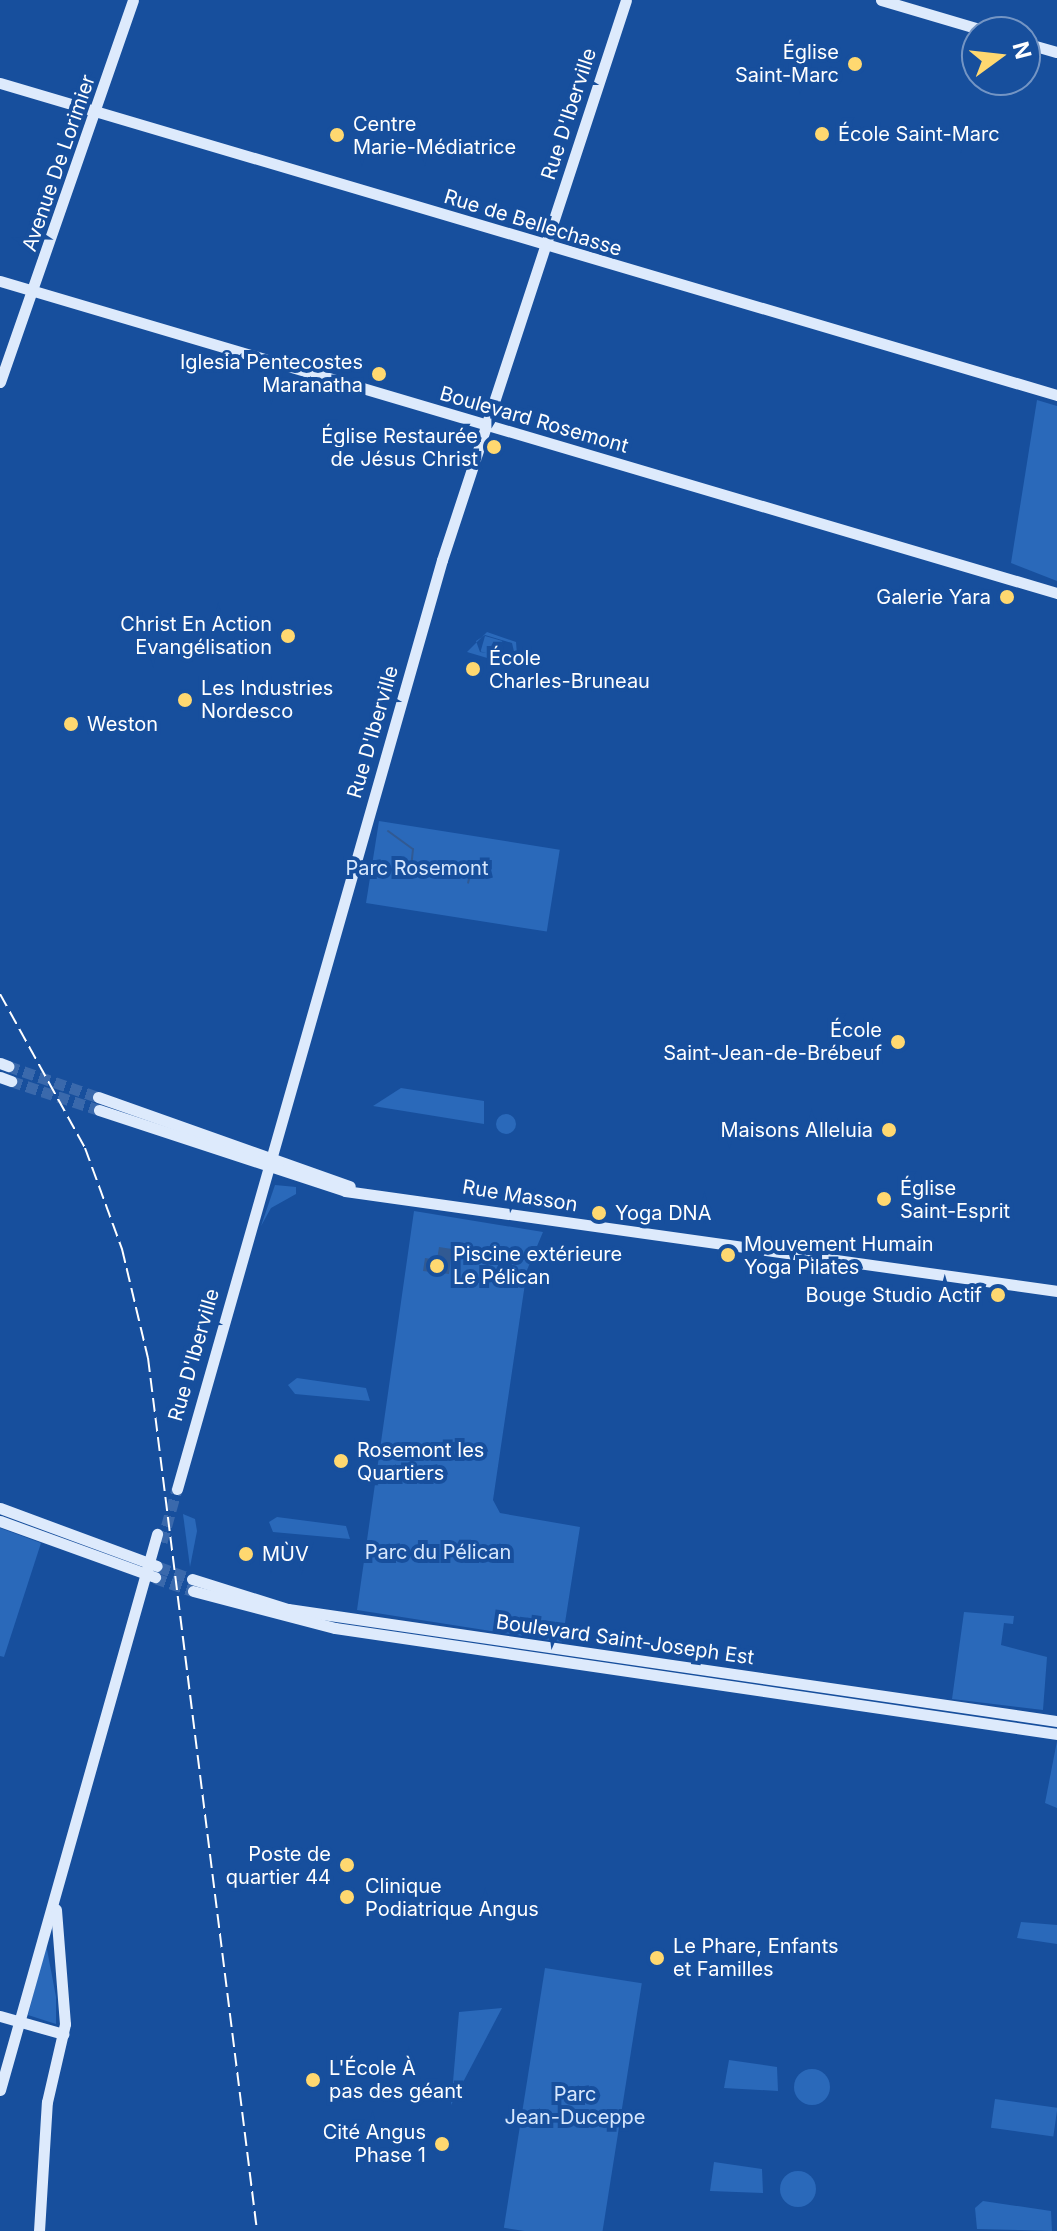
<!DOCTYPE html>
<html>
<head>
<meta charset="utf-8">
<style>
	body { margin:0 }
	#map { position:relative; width:1057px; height:2231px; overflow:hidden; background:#174f9d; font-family:Inter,sans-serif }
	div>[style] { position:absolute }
	.green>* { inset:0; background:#2a69ba; transform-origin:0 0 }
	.round { border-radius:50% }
	.water>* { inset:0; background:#315a93 }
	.stream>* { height:2px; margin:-1px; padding:0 1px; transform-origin:1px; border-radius:1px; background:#315a93 }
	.secondary-tunnel>* { height:11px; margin-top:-5.5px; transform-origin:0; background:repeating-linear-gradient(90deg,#3a69ac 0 11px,transparent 0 16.5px) }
	.secondary>* { height:11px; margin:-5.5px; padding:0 5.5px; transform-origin:5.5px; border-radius:5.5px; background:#ddeafc }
	.rail>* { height:2px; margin-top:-1px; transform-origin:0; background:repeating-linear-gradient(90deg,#fff 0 14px,transparent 0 20px) }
	.dots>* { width:22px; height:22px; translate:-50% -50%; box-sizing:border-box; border:4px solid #174f9d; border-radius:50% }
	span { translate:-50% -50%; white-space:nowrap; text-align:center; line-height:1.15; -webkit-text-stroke:8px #174f9d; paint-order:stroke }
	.poi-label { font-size:20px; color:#fff }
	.right { translate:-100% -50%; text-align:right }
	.left { translate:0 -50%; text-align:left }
	.street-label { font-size:20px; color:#fff }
	.park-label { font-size:20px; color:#d6e7fd }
	.north { position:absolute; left:961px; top:16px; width:80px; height:80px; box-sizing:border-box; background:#174f9d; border:2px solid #7495c4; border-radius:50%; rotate:75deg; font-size:22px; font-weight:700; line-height:32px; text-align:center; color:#fff }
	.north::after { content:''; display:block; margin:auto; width:28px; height:36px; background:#ffd870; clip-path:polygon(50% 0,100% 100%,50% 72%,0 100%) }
</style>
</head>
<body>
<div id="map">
	<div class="green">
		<i style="clip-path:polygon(1037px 400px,1057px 406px,1057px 581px,1011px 563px)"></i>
		<i style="clip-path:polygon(evenodd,487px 632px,516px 642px,518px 667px,467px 652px,487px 632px,485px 635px,512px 643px,515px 656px,480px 652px,476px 641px,485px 635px)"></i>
		<i style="left:485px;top:636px;width:18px;height:16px;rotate:16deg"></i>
		<i style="left:379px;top:821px;width:183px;height:83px;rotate:9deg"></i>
		<i style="clip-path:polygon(401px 1088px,484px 1101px,484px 1124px,373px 1106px)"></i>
		<i class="round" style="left:496px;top:1114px;width:20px;height:20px"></i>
		<i style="clip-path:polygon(275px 1185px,296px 1187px,296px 1194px,271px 1208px,261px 1226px)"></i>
		<i style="clip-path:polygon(414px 1211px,543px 1232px,527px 1270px,493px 1500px,500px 1513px,580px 1527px,562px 1642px,357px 1610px)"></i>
		<i style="clip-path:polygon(297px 1378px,366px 1388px,370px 1401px,295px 1394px,288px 1385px)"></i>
		<i style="clip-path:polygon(183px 1514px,195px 1519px,197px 1531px,190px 1567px)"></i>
		<i style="clip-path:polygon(277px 1517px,346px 1526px,350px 1539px,273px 1532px,269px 1522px)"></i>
		<i style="clip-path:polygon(0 1528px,41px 1543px,4px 1657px,0 1656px)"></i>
		<i style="clip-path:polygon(964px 1612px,1014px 1616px,1013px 1624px,1004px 1623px,1001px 1645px,1047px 1657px,1043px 1710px,952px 1699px)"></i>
		<i style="clip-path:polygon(1057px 1741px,1057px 1808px,1045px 1803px)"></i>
		<i style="clip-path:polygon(1021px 1922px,1057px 1925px,1057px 1944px,1017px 1938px)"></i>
		<i style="clip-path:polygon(46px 1944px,56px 1997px,56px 2024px,28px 2015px)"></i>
		<i style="left:545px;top:1968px;width:98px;height:263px;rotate:9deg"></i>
		<i style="clip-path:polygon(502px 2008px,451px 2105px,459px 2012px)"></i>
		<i style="clip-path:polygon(729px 2060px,777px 2067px,778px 2091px,724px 2088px)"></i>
		<i class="round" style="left:794px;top:2069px;width:36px;height:36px"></i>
		<i style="left:995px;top:2099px;width:63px;height:29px;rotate:8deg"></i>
		<i style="clip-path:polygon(714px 2162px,762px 2169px,763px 2193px,710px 2191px)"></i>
		<i class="round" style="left:780px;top:2171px;width:36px;height:36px"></i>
		<i style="clip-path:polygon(983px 2201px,1051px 2211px,1052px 2231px,977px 2229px,975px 2208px)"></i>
	</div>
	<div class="water">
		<i style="clip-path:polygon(439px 1247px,452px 1249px,449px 1274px,423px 1271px,425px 1258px,437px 1260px)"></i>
	</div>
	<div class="stream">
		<i style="left:388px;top:831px;width:31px;rotate:36deg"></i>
		<i style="left:413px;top:849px;width:18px;rotate:96deg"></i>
		<i style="left:411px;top:867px;width:28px;rotate:21deg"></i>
		<i style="left:437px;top:877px;width:35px;rotate:-10deg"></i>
		<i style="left:471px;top:871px;width:12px;rotate:104deg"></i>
	</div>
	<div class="secondary-tunnel">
		<i style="left:8px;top:1066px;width:95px;rotate:19deg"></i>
		<i style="left:11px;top:1081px;width:93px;rotate:18.2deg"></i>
		<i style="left:162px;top:1542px;width:55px;rotate:-74.2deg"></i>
		<i style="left:159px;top:1567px;width:35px;rotate:20deg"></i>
		<i style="left:155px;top:1578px;width:40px;rotate:18.9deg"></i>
	</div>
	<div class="secondary">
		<i style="left:881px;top:0;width:113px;rotate:16.5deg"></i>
		<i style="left:1025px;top:43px;width:33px;rotate:16deg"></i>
		<i style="left:0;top:83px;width:1102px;rotate:16.45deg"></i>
		<i style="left:0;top:281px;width:1102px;rotate:16.45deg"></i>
		<i style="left:0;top:382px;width:404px;rotate:-70.8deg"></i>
		<i style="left:0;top:1063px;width:9px;rotate:21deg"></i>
		<i style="left:0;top:1077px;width:12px;rotate:20deg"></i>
		<i style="left:98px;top:1097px;width:267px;rotate:19.5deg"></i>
		<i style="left:99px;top:1110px;width:259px;rotate:18.2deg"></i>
		<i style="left:345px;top:1191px;width:719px;rotate:7.99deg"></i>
		<i style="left:177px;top:1489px;width:966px;rotate:-74.08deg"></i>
		<i style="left:442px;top:560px;width:589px;rotate:-71.81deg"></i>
		<i style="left:0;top:1508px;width:167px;rotate:20.3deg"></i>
		<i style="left:0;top:1521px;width:165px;rotate:19.9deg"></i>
		<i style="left:192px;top:1579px;width:101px;rotate:17.4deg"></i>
		<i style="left:288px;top:1609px;width:777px;rotate:8.29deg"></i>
		<i style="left:193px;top:1591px;width:147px;rotate:14.6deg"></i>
		<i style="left:335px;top:1628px;width:730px;rotate:8.35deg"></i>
		<i style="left:0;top:2016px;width:66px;rotate:15.9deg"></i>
		<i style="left:0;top:2090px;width:578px;rotate:-74.23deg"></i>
		<i style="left:39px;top:2231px;width:129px;rotate:-86.5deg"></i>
		<i style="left:47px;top:2102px;width:80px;rotate:-77deg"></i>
		<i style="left:65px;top:2024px;width:115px;rotate:-94.5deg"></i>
	</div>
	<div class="rail">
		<i style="left:0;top:994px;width:176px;rotate:61.1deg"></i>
		<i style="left:85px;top:1148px;width:108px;rotate:69.9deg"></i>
		<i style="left:122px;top:1249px;width:112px;rotate:76.6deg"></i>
		<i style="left:148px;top:1358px;width:880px;rotate:82.88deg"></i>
	</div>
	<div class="dots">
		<i style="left:855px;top:64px;background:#ffd870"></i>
		<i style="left:822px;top:134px;background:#ffd870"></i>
		<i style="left:337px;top:135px;background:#ffd870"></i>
		<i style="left:379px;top:374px;background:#ffd870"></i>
		<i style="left:494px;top:447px;background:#ffd870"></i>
		<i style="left:1007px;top:597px;background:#ffd870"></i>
		<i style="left:288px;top:636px;background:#ffd870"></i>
		<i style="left:473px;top:669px;background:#ffd870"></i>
		<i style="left:185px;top:700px;background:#ffd870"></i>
		<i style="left:71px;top:724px;background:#ffd870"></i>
		<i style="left:898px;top:1042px;background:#ffd870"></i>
		<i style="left:889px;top:1130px;background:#ffd870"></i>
		<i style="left:884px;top:1199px;background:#ffd870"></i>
		<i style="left:599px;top:1213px;background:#ffd870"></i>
		<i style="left:728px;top:1255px;background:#ffd870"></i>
		<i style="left:437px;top:1266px;background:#ffd870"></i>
		<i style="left:998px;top:1295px;background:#ffd870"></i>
		<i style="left:341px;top:1461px;background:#ffd870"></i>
		<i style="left:246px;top:1554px;background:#ffd870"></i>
		<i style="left:347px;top:1865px;background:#ffd870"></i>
		<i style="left:347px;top:1897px;background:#ffd870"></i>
		<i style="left:657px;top:1958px;background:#ffd870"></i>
		<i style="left:313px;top:2080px;background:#ffd870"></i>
		<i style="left:442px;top:2144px;background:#ffd870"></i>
	</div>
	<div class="poi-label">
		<span class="right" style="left:839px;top:64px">Église<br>Saint-Marc</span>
		<span class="left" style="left:353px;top:136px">Centre<br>Marie-Médiatrice</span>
		<span class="left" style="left:838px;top:134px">École Saint-Marc</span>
		<span class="right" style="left:363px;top:374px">Iglesia Pentecostes<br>Maranatha</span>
		<span class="right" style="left:478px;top:448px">Église Restaurée<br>de Jésus Christ</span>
		<span class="right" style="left:991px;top:597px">Galerie Yara</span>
		<span class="right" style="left:272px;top:636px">Christ En Action<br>Evangélisation</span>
		<span class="left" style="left:489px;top:670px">École<br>Charles-Bruneau</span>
		<span class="left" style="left:201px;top:700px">Les Industries<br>Nordesco</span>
		<span class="left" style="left:87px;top:724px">Weston</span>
		<span class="right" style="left:882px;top:1042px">École<br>Saint-Jean-de-Brébeuf</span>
		<span class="right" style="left:873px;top:1130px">Maisons Alleluia</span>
		<span class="left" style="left:900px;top:1200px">Église<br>Saint-Esprit</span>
		<span class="left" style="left:615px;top:1213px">Yoga DNA</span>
		<span class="left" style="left:744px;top:1256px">Mouvement Humain<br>Yoga Pilates</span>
		<span class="left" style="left:453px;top:1266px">Piscine extérieure<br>Le Pélican</span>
		<span class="right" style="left:982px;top:1295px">Bouge Studio Actif</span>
		<span class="left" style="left:357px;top:1462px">Rosemont les<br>Quartiers</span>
		<span class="left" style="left:262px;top:1554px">MÙV</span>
		<span class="right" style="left:331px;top:1866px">Poste de<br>quartier 44</span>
		<span class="left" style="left:365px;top:1898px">Clinique<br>Podiatrique Angus</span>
		<span class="left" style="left:673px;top:1958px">Le Phare, Enfants<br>et Familles</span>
		<span class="left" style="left:329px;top:2080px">L'École À<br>pas des géant</span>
		<span class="right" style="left:426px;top:2144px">Cité Angus<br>Phase 1</span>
	</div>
	<div class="street-label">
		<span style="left:569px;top:114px;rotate:-72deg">Rue D'Iberville</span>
		<span style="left:59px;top:163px;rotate:-71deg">Avenue De Lorimier</span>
		<span style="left:533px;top:223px;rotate:17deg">Rue de Bellechasse</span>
		<span style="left:534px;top:420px;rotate:16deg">Boulevard Rosemont</span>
		<span style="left:373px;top:732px;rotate:-74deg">Rue D'Iberville</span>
		<span style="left:520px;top:1196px;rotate:9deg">Rue Masson</span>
		<span style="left:194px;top:1355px;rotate:-74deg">Rue D'Iberville</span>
		<span style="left:625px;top:1640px;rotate:8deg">Boulevard Saint-Joseph Est</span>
	</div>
	<div class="park-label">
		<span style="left:417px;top:868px">Parc Rosemont</span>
		<span style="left:438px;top:1552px">Parc du Pélican</span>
		<span style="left:575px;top:2106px">Parc<br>Jean-Duceppe</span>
	</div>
	<div class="north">N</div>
</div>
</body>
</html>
